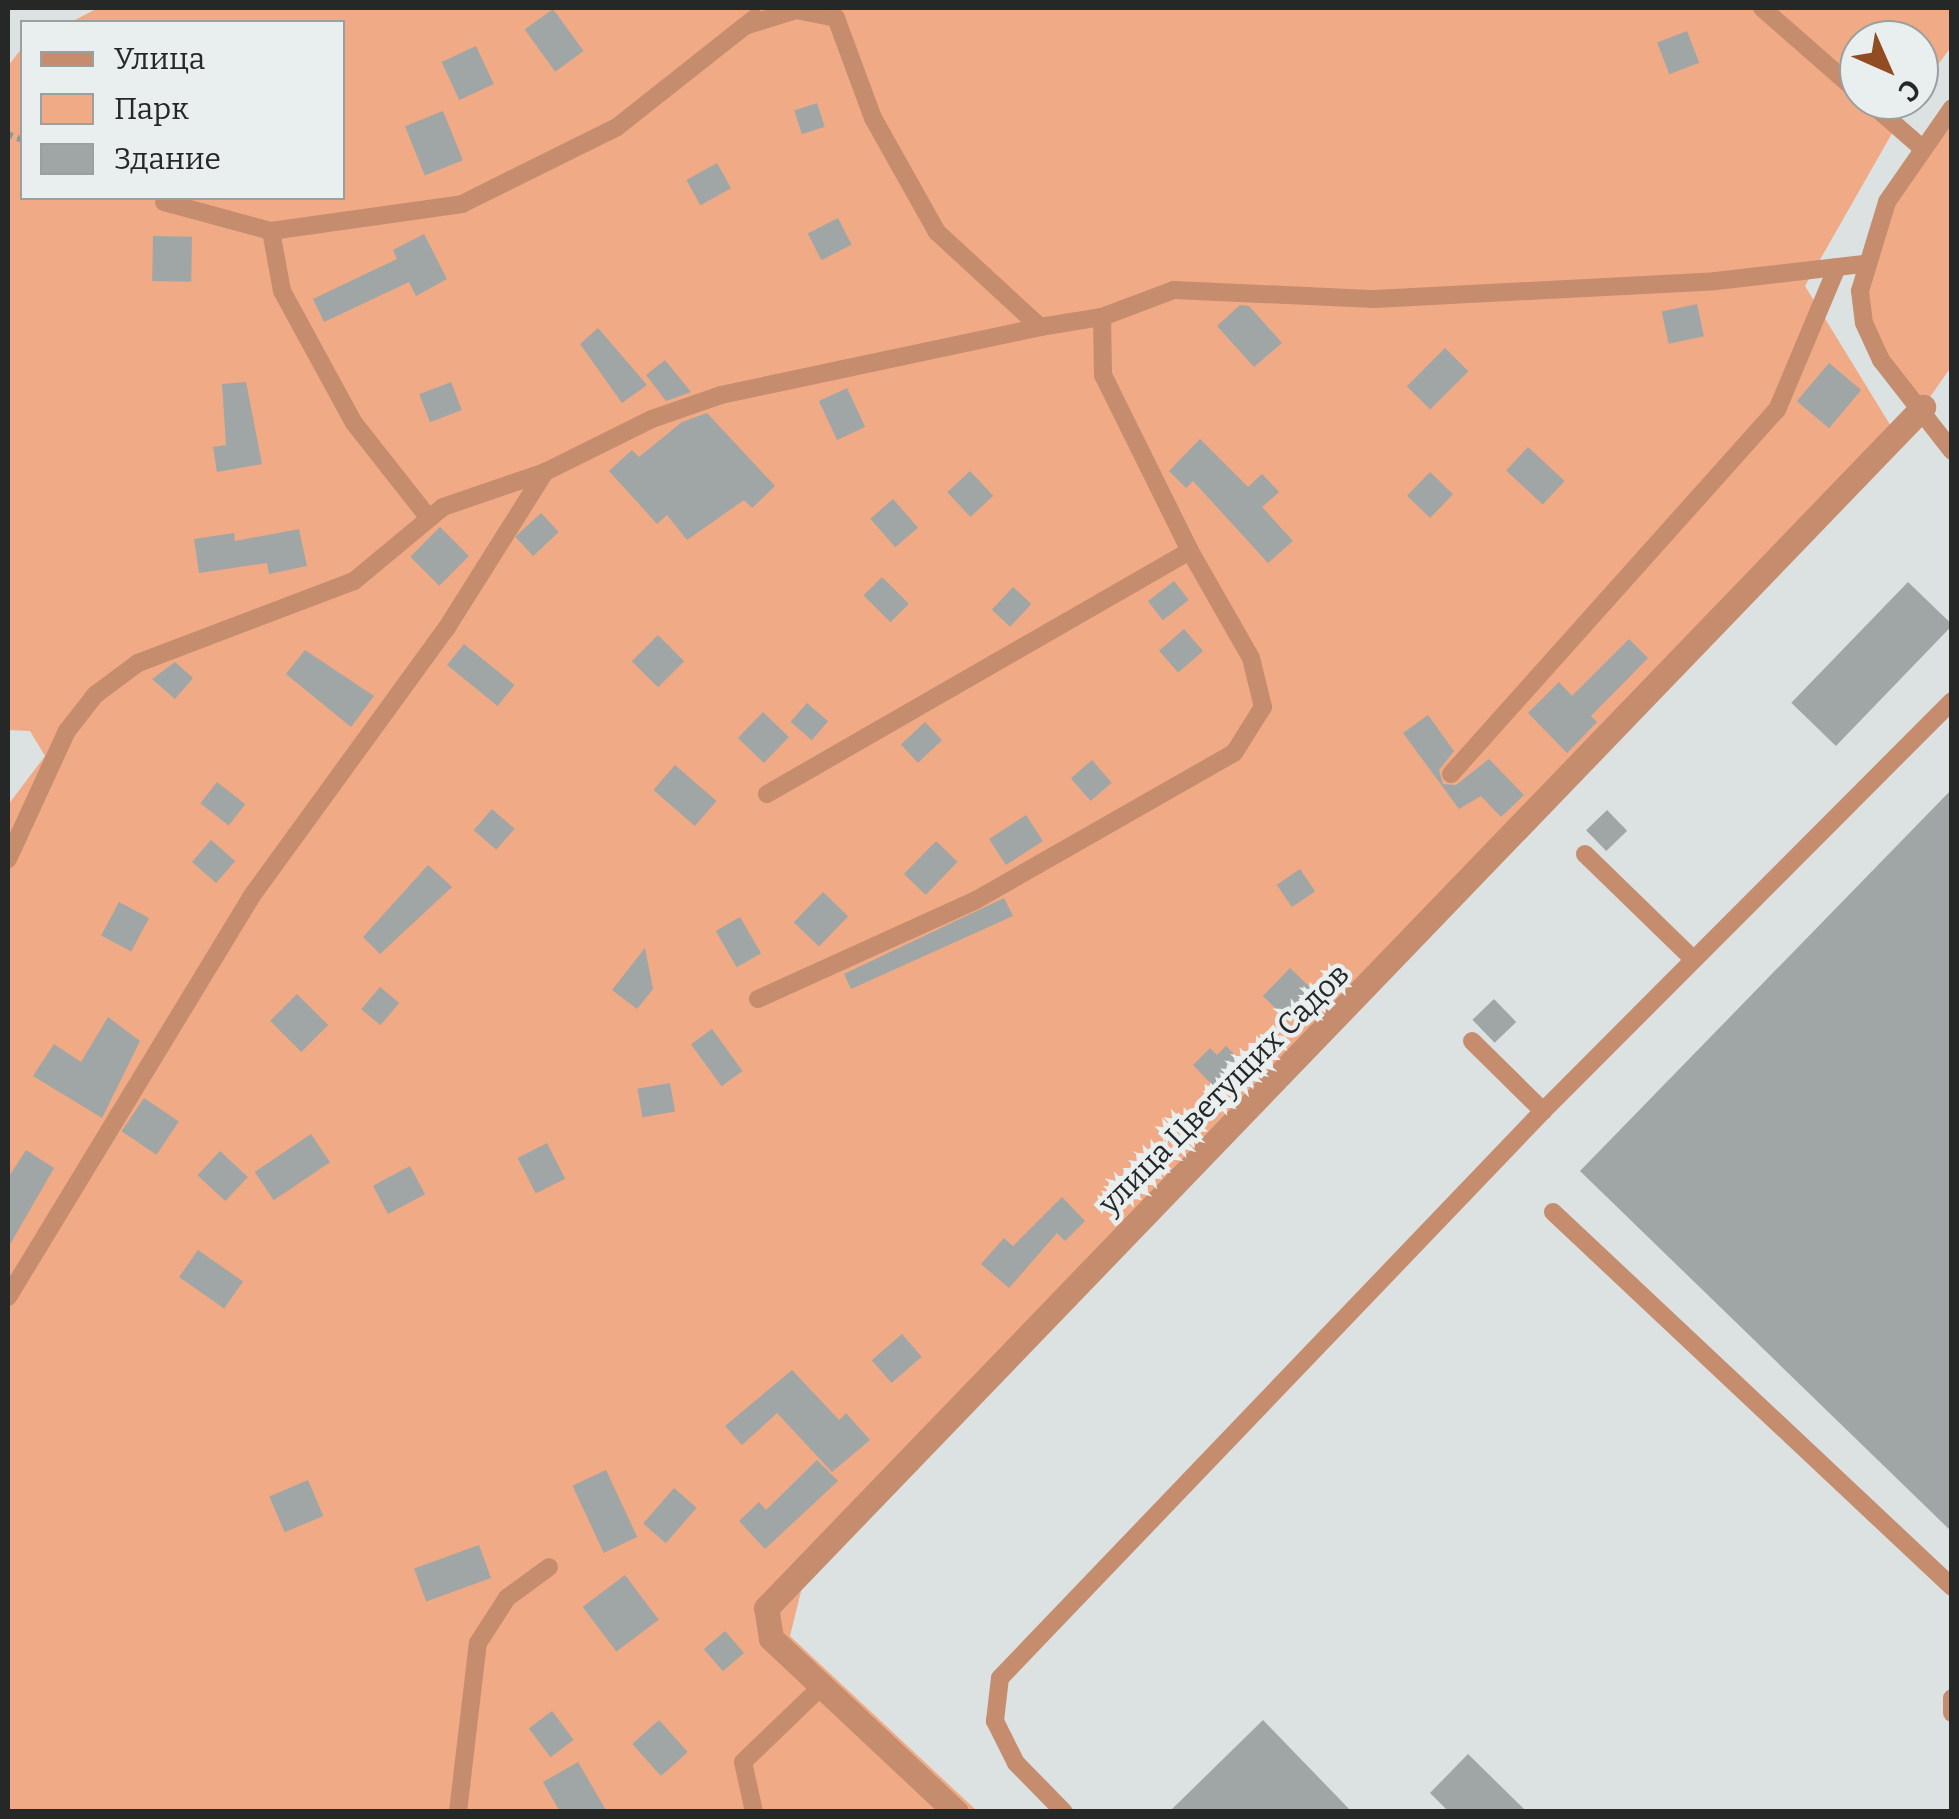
<!DOCTYPE html>
<html>
<head>
<meta charset="utf-8">
<style>
	body { margin:0 }
	#map { position:relative; width:1959px; height:1819px; overflow:hidden; background:#dbe2e1; font-family:Bitter,serif }
	div>[style] { position:absolute }
	.green>* { inset:0; background:#f0aa85 }
	.building>* { inset:0; background:#9fa6a5; transform-origin:0 0 }
	.path>* { height:6px; margin-top:-3px; transform-origin:0; background:repeating-linear-gradient(90deg,#939897 0 5px,transparent 0 10px) }
	.lane>* { height:18px; margin:-9px; padding:0 9px; transform-origin:9px; border-radius:9px; background:#c58c6e }
	.street>* { height:25px; margin:-12.5px; padding:0 12.5px; transform-origin:12.5px; border-radius:12.5px; background:#c58c6e }
	span { translate:-50% -50%; white-space:nowrap; text-align:center; line-height:1.15; -webkit-text-stroke:9px #e8efee; paint-order:stroke }
	.street-label { font-size:30px; color:#262828 }
	.frame { position:absolute; inset:0; border:10px solid #262828; pointer-events:none }
	.legend { position:absolute; left:20px; top:20px; width:325px; height:180px; box-sizing:border-box; background:#e8efee; border:2px solid #9a9f9f; margin:0; padding:12px 18px; list-style:none; font-size:30px; color:#262828 }
	.legend li { display:flex; align-items:center; gap:20px; height:50px }
	.legend b { width:50px; border:2px solid #9a9f9f }
	.north { position:absolute; left:1839px; top:20px; width:100px; height:100px; box-sizing:border-box; background:#e8efee; border:2px solid #9a9f9f; border-radius:50%; rotate:135deg; font-size:28px; font-weight:700; line-height:40px; text-align:center; color:#262828 }
	.north::after { content:''; display:block; margin:auto; width:35px; height:45px; background:#914c22; clip-path:polygon(50% 0,100% 100%,50% 72%,0 100%) }
</style>
</head>
<body>
<div id="map">
	<div class="green">
		<i style="clip-path:polygon(98px 8px,1951px 8px,1951px 47px,1919px 90px,1919px 40px,1859px 40px,1859px 100px,1911px 100px,1805px 286px,1900px 441px,808px 1563px,790px 1636px,977px 1811px,8px 1811px,8px 805px,45px 756px,30px 731px,8px 730px,8px 66px,22px 48px,22px 198px,342px 198px,342px 22px,71px 22px)"></i>
		<i style="clip-path:polygon(1951px 108px,1951px 367px,1923px 407px,1864px 323px,1864px 264px,1887px 202px)"></i>
	</div>
	<div class="building">
		<i style="left:553px;top:9px;width:52px;height:35px;rotate:54deg"></i>
		<i style="left:1687px;top:31px;width:34px;height:32px;rotate:69deg"></i>
		<i style="left:476px;top:46px;width:42px;height:38px;rotate:65deg"></i>
		<i style="left:817px;top:103px;width:25px;height:24px;rotate:72deg"></i>
		<i style="left:443px;top:111px;width:53px;height:41px;rotate:68deg"></i>
		<i style="left:717px;top:163px;width:29px;height:35px;rotate:61deg"></i>
		<i style="left:838px;top:218px;width:30px;height:34px;rotate:63deg"></i>
		<i style="clip-path:polygon(424px 234px,447px 279px,416px 296px,409px 282px,324px 322px,313px 299px,397px 259px,393px 250px)"></i>
		<i style="left:153px;top:236px;width:39px;height:45px;rotate:1deg"></i>
		<i style="left:1697px;top:304px;width:33px;height:36px;rotate:78deg"></i>
		<i style="clip-path:polygon(1240px 305px,1249px 306px,1282px 343px,1254px 367px,1217px 326px)"></i>
		<i style="clip-path:polygon(598px 328px,647px 385px,622px 403px,580px 344px)"></i>
		<i style="left:1445px;top:348px;width:33px;height:54px;rotate:45deg"></i>
		<i style="clip-path:polygon(665px 360px,691px 392px,666px 401px,646px 375px)"></i>
		<i style="left:1829px;top:363px;width:42px;height:50px;rotate:40deg"></i>
		<i style="clip-path:polygon(246px 382px,262px 464px,217px 472px,213px 447px,226px 445px,222px 384px)"></i>
		<i style="left:451px;top:382px;width:30px;height:34px;rotate:69deg"></i>
		<i style="left:847px;top:388px;width:43px;height:31px;rotate:65deg"></i>
		<i style="clip-path:polygon(707px 413px,775px 486px,752px 508px,744px 500px,687px 540px,667px 515px,657px 524px,609px 471px,632px 450px,639px 457px,682px 422px)"></i>
		<i style="clip-path:polygon(1200px 439px,1248px 487px,1262px 474px,1279px 492px,1262px 507px,1293px 541px,1268px 563px,1193px 481px,1186px 488px,1169px 471px)"></i>
		<i style="left:1528px;top:447px;width:50px;height:32px;rotate:43deg"></i>
		<i style="left:970px;top:471px;width:34px;height:31px;rotate:47deg"></i>
		<i style="left:1430px;top:472px;width:32px;height:33px;rotate:44deg"></i>
		<i style="left:893px;top:499px;width:38px;height:30px;rotate:49deg"></i>
		<i style="left:541px;top:513px;width:26px;height:35px;rotate:47deg"></i>
		<i style="left:440px;top:527px;width:41px;height:42px;rotate:45deg"></i>
		<i style="clip-path:polygon(299px 529px,307px 566px,269px 574px,267px 563px,199px 573px,194px 539px,234px 533px,235px 541px)"></i>
		<i style="left:882px;top:577px;width:38px;height:26px;rotate:45deg"></i>
		<i style="left:1174px;top:581px;width:24px;height:33px;rotate:52deg"></i>
		<i style="left:1908px;top:582px;width:62px;height:168px;rotate:44deg"></i>
		<i style="left:1013px;top:587px;width:25px;height:31px;rotate:43deg"></i>
		<i style="left:1184px;top:629px;width:29px;height:33px;rotate:49deg"></i>
		<i style="left:658px;top:635px;width:37px;height:37px;rotate:45deg"></i>
		<i style="clip-path:polygon(1629px 639px,1648px 658px,1591px 716px,1597px 722px,1567px 753px,1528px 713px,1559px 682px,1572px 696px)"></i>
		<i style="left:464px;top:644px;width:65px;height:27px;rotate:39deg"></i>
		<i style="clip-path:polygon(305px 650px,374px 696px,351px 727px,286px 674px)"></i>
		<i style="clip-path:polygon(175px 662px,193px 678px,175px 699px,152px 679px)"></i>
		<i style="left:807px;top:703px;width:28px;height:25px;rotate:41deg"></i>
		<i style="left:763px;top:712px;width:36px;height:36px;rotate:44deg"></i>
		<i style="clip-path:polygon(1428px 715px,1454px 751px,1439px 770px,1443px 784px,1456px 785px,1489px 759px,1524px 795px,1501px 817px,1481px 796px,1459px 809px,1403px 733px)"></i>
		<i style="left:925px;top:722px;width:25px;height:33px;rotate:47deg"></i>
		<i style="left:1092px;top:760px;width:30px;height:28px;rotate:49deg"></i>
		<i style="left:675px;top:765px;width:55px;height:33px;rotate:41deg"></i>
		<i style="left:217px;top:782px;width:36px;height:27px;rotate:38deg"></i>
		<i style="clip-path:polygon(1952px 789px,1952px 1532px,1580px 1171px)"></i>
		<i style="left:492px;top:809px;width:30px;height:28px;rotate:41deg"></i>
		<i style="left:1607px;top:810px;width:29px;height:29px;rotate:46deg"></i>
		<i style="left:1026px;top:815px;width:31px;height:44px;rotate:57deg"></i>
		<i style="left:211px;top:840px;width:32px;height:29px;rotate:41deg"></i>
		<i style="left:936px;top:841px;width:30px;height:46px;rotate:44deg"></i>
		<i style="clip-path:polygon(428px 865px,452px 887px,380px 954px,363px 937px)"></i>
		<i style="left:1300px;top:869px;width:27px;height:28px;rotate:56deg"></i>
		<i style="left:823px;top:892px;width:35px;height:42px;rotate:44deg"></i>
		<i style="clip-path:polygon(1004px 898px,1013px 916px,851px 989px,844px 974px)"></i>
		<i style="left:119px;top:902px;width:34px;height:38px;rotate:28deg"></i>
		<i style="left:740px;top:917px;width:42px;height:28px;rotate:60deg"></i>
		<i style="clip-path:polygon(645px 948px,653px 989px,637px 1009px,612px 990px)"></i>
		<i style="left:1290px;top:968px;width:29px;height:39px;rotate:44deg"></i>
		<i style="left:380px;top:987px;width:25px;height:29px;rotate:40deg"></i>
		<i style="left:297px;top:994px;width:44px;height:38px;rotate:45deg"></i>
		<i style="left:1494px;top:999px;width:32px;height:30px;rotate:46deg"></i>
		<i style="clip-path:polygon(108px 1017px,140px 1041px,102px 1118px,33px 1076px,54px 1044px,81px 1062px)"></i>
		<i style="left:712px;top:1029px;width:52px;height:26px;rotate:54deg"></i>
		<i style="clip-path:polygon(1226px 1046px,1250px 1070px,1223px 1096px,1193px 1065px,1210px 1048px,1217px 1055px)"></i>
		<i style="left:670px;top:1083px;width:29px;height:33px;rotate:80deg"></i>
		<i style="left:144px;top:1098px;width:42px;height:40px;rotate:34deg"></i>
		<i style="left:311px;top:1134px;width:34px;height:68px;rotate:56deg"></i>
		<i style="left:547px;top:1143px;width:40px;height:33px;rotate:63deg"></i>
		<i style="clip-path:polygon(26px 1150px,54px 1168px,8px 1248px,8px 1178px)"></i>
		<i style="left:220px;top:1151px;width:38px;height:33px;rotate:43deg"></i>
		<i style="left:410px;top:1166px;width:32px;height:42px;rotate:62deg"></i>
		<i style="clip-path:polygon(1062px 1197px,1085px 1221px,1065px 1241px,1057px 1233px,1009px 1288px,981px 1264px,1004px 1238px,1013px 1246px)"></i>
		<i style="left:198px;top:1250px;width:55px;height:33px;rotate:35deg"></i>
		<i style="left:902px;top:1334px;width:30px;height:40px;rotate:49deg"></i>
		<i style="clip-path:polygon(792px 1370px,839px 1420px,846px 1413px,870px 1440px,832px 1472px,777px 1413px,742px 1445px,725px 1426px)"></i>
		<i style="clip-path:polygon(817px 1460px,838px 1481px,765px 1549px,739px 1521px,759px 1502px,766px 1510px)"></i>
		<i style="left:606px;top:1470px;width:74px;height:37px;rotate:65deg"></i>
		<i style="left:308px;top:1480px;width:39px;height:42px;rotate:67deg"></i>
		<i style="left:674px;top:1488px;width:30px;height:47px;rotate:41deg"></i>
		<i style="left:479px;top:1545px;width:35px;height:69px;rotate:70deg"></i>
		<i style="left:625px;top:1575px;width:56px;height:53px;rotate:53deg"></i>
		<i style="left:725px;top:1631px;width:29px;height:28px;rotate:49deg"></i>
		<i style="left:552px;top:1711px;width:36px;height:29px;rotate:53deg"></i>
		<i style="left:659px;top:1720px;width:43px;height:36px;rotate:48deg"></i>
		<i style="clip-path:polygon(1263px 1720px,1352px 1812px,1169px 1812px)"></i>
		<i style="clip-path:polygon(1468px 1754px,1527px 1812px,1449px 1812px,1430px 1793px)"></i>
		<i style="clip-path:polygon(578px 1762px,607px 1812px,560px 1812px,543px 1782px)"></i>
	</div>
	<div class="path">
		<i style="left:8px;top:134px;width:15px;rotate:23deg"></i>
	</div>
	<div class="lane">
		<i style="left:1762px;top:8px;width:129px;rotate:41.2deg"></i>
		<i style="left:748px;top:25px;width:50px;rotate:-17.4deg"></i>
		<i style="left:796px;top:10px;width:41px;rotate:11.3deg"></i>
		<i style="left:836px;top:18px;width:107px;rotate:69.7deg"></i>
		<i style="left:873px;top:118px;width:131px;rotate:60.7deg"></i>
		<i style="left:937px;top:232px;width:140px;rotate:42.7deg"></i>
		<i style="left:1040px;top:327px;width:63px;rotate:-9.2deg"></i>
		<i style="left:1102px;top:317px;width:77px;rotate:-20.6deg"></i>
		<i style="left:1174px;top:290px;width:201px;rotate:2.6deg"></i>
		<i style="left:1375px;top:299px;width:341px;rotate:-3deg"></i>
		<i style="left:1716px;top:281px;width:149px;rotate:-6.6deg"></i>
		<i style="left:1867px;top:100px;width:73px;rotate:41.1deg"></i>
		<i style="left:1952px;top:108px;width:114px;rotate:124.7deg"></i>
		<i style="left:1887px;top:202px;width:93px;rotate:106.9deg"></i>
		<i style="left:1860px;top:291px;width:32px;rotate:83deg"></i>
		<i style="left:1864px;top:323px;width:41px;rotate:65.3deg"></i>
		<i style="left:1881px;top:360px;width:115px;rotate:52deg"></i>
		<i style="left:164px;top:202px;width:111px;rotate:15.2deg"></i>
		<i style="left:271px;top:231px;width:193px;rotate:-8deg"></i>
		<i style="left:462px;top:204px;width:173px;rotate:-26.4deg"></i>
		<i style="left:617px;top:127px;width:176px;rotate:-38.3deg"></i>
		<i style="left:271px;top:231px;width:61px;rotate:79.6deg"></i>
		<i style="left:282px;top:291px;width:150px;rotate:61.4deg"></i>
		<i style="left:354px;top:423px;width:120px;rotate:51.8deg"></i>
		<i style="left:1451px;top:774px;width:489px;rotate:-48.2deg"></i>
		<i style="left:1777px;top:410px;width:155px;rotate:-67.2deg"></i>
		<i style="left:767px;top:794px;width:488px;rotate:-29.9deg"></i>
		<i style="left:1190px;top:551px;width:196px;rotate:-116.3deg"></i>
		<i style="left:1103px;top:375px;width:58px;rotate:-91deg"></i>
		<i style="left:1585px;top:854px;width:149px;rotate:44.2deg"></i>
		<i style="left:8px;top:859px;width:141px;rotate:-65.3deg"></i>
		<i style="left:67px;top:731px;width:46px;rotate:-52.1deg"></i>
		<i style="left:95px;top:695px;width:54px;rotate:-36.7deg"></i>
		<i style="left:138px;top:663px;width:231px;rotate:-20.8deg"></i>
		<i style="left:354px;top:581px;width:116px;rotate:-39.7deg"></i>
		<i style="left:443px;top:507px;width:108px;rotate:-18.9deg"></i>
		<i style="left:545px;top:472px;width:119px;rotate:-26.4deg"></i>
		<i style="left:652px;top:419px;width:73px;rotate:-19.2deg"></i>
		<i style="left:721px;top:395px;width:326px;rotate:-12deg"></i>
		<i style="left:758px;top:999px;width:239px;rotate:-24.4deg"></i>
		<i style="left:976px;top:900px;width:297px;rotate:-29.7deg"></i>
		<i style="left:1234px;top:753px;width:54px;rotate:-57.8deg"></i>
		<i style="left:1263px;top:707px;width:50px;rotate:-103.8deg"></i>
		<i style="left:1251px;top:658px;width:123px;rotate:-119.7deg"></i>
		<i style="left:1472px;top:1041px;width:100px;rotate:44.6deg"></i>
		<i style="left:1553px;top:1212px;width:548px;rotate:43.22deg"></i>
		<i style="left:8px;top:1297px;width:468px;rotate:-58.7deg"></i>
		<i style="left:251px;top:897px;width:331px;rotate:-54deg"></i>
		<i style="left:446px;top:629px;width:186px;rotate:-57.8deg"></i>
		<i style="left:1952px;top:1698px;width:15px;rotate:90deg"></i>
		<i style="left:458px;top:1812px;width:170px;rotate:-83.3deg"></i>
		<i style="left:478px;top:1643px;width:54px;rotate:-57.2deg"></i>
		<i style="left:507px;top:1598px;width:52px;rotate:-36.4deg"></i>
		<i style="left:754px;top:1812px;width:51px;rotate:-102.4deg"></i>
		<i style="left:743px;top:1762px;width:108px;rotate:-43.9deg"></i>
		<i style="left:1064px;top:1812px;width:69px;rotate:-134.4deg"></i>
		<i style="left:1016px;top:1763px;width:47px;rotate:-116.6deg"></i>
		<i style="left:995px;top:1721px;width:43px;rotate:-83.4deg"></i>
		<i style="left:1000px;top:1678px;width:785px;rotate:-46.24deg"></i>
		<i style="left:1543px;top:1111px;width:579px;rotate:-45.07deg"></i>
	</div>
	<div class="street">
		<i style="left:956px;top:1812px;width:254px;rotate:-136.8deg"></i>
		<i style="left:771px;top:1638px;width:30px;rotate:-99deg"></i>
		<i style="left:766px;top:1608px;width:1668px;rotate:-46.07deg"></i>
	</div>
	<div class="street-label">
		<span style="left:1224px;top:1089px;rotate:-45deg">улица Цветущих Садов</span>
	</div>
	<div class="frame"></div>
	<ul class="legend">
	<li><b style="height:12px;background:#c58c6e"></b>Улица</li>
	<li><b style="height:28px;background:#f0aa85"></b>Парк</li>
	<li><b style="height:28px;background:#9fa6a5"></b>Здание</li>
	</ul>
	<div class="north">С</div>
</div>
</body>
</html>
